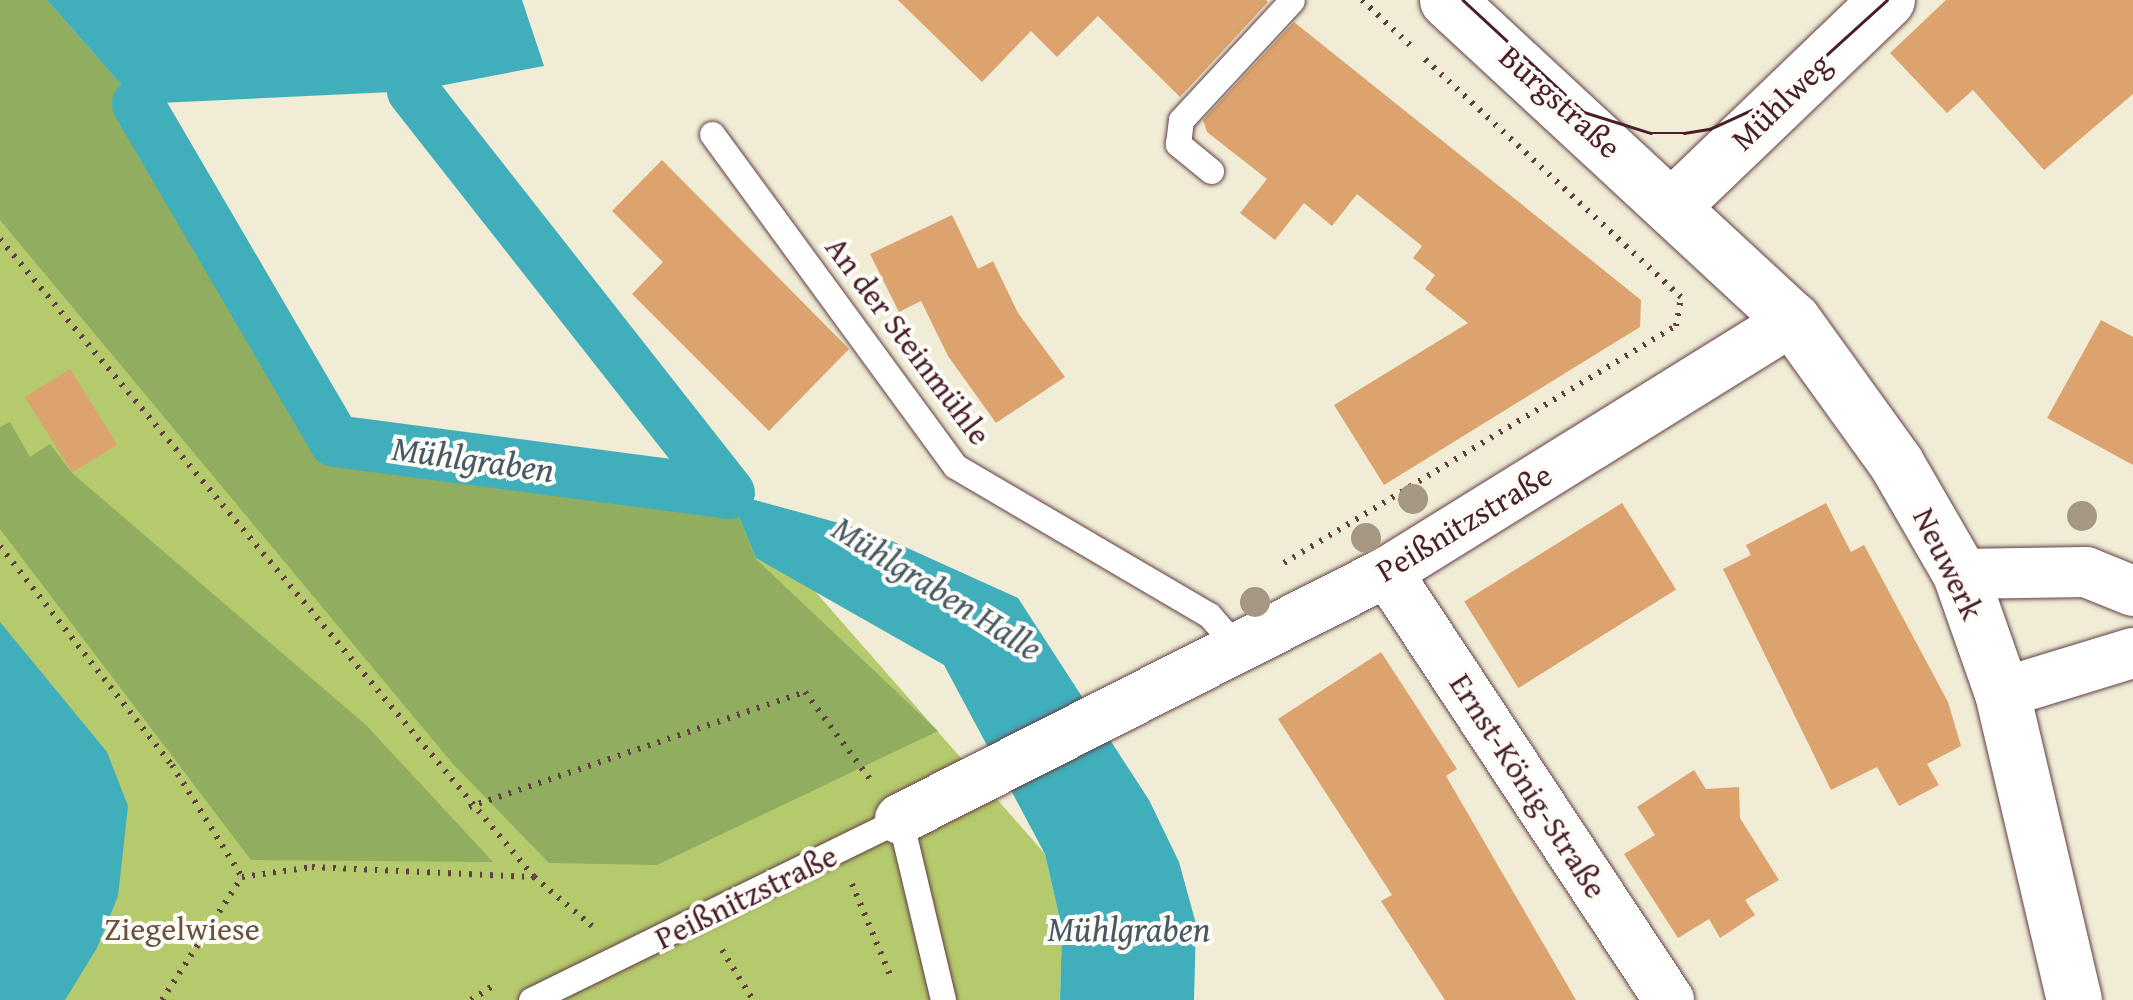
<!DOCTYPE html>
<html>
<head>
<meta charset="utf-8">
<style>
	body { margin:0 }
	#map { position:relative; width:2133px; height:1000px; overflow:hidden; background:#f0ecd5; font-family:"Gentium Book Plus",serif }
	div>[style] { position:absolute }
	.green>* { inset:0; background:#b5c96d }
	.forest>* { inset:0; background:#90ad60 }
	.water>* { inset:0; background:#40afbb }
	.canal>* { height:52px; margin:-26px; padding:0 26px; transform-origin:26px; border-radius:26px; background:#40afbb }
	.building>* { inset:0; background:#dda36e; transform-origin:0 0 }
	.path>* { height:6px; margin-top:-3px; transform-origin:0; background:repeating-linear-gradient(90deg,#633e44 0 2.5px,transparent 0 10.5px) }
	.roads { filter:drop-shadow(0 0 2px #633e44) drop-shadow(0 0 2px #633e44) }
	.lane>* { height:25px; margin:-12.5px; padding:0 12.5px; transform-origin:12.5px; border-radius:12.5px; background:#fff }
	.street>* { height:50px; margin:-25px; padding:0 25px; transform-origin:25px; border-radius:25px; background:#fff }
	.secondary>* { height:55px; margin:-27.5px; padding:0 27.5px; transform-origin:27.5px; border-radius:27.5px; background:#fff }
	.tram>* { height:2.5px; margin:-1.25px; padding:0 1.25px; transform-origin:1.25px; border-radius:1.25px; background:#4a1f2b }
	.trees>* { width:30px; height:30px; margin:-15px; border-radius:50%; background:#a69782 }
	span { translate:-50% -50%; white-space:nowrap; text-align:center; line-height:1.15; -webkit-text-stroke:8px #fdfcf7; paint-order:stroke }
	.street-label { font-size:32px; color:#4a1f2b }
	.park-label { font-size:32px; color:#6a523f }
	.water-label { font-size:35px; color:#465965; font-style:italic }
</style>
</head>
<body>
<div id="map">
	<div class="green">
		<i style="clip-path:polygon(0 0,47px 0,138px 104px,335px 441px,729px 493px,1045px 854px,1062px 929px,1060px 1000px,0 1000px)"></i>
	</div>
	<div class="forest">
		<i style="clip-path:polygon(0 0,47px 0,138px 104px,335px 441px,729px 493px,756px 559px,938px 731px,657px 865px,549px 863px,453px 764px,0 220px)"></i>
		<i style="clip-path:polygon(10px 422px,30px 457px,50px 444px,72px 473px,366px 725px,493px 862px,251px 860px,0 529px,0 427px)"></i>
	</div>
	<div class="water">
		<i style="clip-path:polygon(47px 0,522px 0,544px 66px,413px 91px,138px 104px)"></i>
		<i style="clip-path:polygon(729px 493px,872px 532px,1018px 598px,1149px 800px,1179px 862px,1196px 924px,1194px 1000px,1060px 1000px,1062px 929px,1045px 854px,944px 665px,756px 558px)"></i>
		<i style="clip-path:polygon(0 622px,107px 752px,128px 806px,118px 896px,97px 948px,65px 1000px,0 1000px)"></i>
	</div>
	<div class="canal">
		<i style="left:413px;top:91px;width:511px;rotate:51.83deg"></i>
		<i style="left:138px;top:104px;width:390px;rotate:59.7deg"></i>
		<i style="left:335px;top:441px;width:397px;rotate:7.5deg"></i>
	</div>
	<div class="building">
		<i style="clip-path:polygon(898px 0,1266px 0,1268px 2px,1180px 97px,1098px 16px,1057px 57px,1031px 31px,982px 82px)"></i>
		<i style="clip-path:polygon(1946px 0,2133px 0,2133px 94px,2044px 170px,1973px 90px,1947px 113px,1890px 53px)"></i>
		<i style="clip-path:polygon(1294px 22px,1641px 300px,1640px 327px,1384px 485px,1334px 405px,1468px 323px,1425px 289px,1435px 275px,1413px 258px,1422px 246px,1357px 194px,1332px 226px,1304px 203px,1275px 240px,1240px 213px,1267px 179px,1207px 132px,1203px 120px)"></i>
		<i style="clip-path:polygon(662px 160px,849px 349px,769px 431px,632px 294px,663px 262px,612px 211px)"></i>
		<i style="clip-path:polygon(952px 215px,978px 269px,993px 261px,1018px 313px,1065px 377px,996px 423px,948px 356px,921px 301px,899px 312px,870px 254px)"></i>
		<i style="clip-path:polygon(2101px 320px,2133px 337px,2133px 465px,2047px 418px)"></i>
		<i style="left:70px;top:369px;width:89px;height:53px;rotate:58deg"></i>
		<i style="left:1622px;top:503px;width:102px;height:186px;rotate:58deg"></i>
		<i style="clip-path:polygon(1826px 503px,1851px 552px,1864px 545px,1948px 702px,1961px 746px,1927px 764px,1939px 785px,1899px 806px,1877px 767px,1831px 790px,1723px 569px,1751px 555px,1746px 545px)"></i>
		<i style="clip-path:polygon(1381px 652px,1457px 769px,1446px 776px,1576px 1000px,1445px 1000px,1381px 901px,1392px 895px,1278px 719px)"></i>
		<i style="clip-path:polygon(1694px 770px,1706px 789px,1739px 787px,1740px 818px,1779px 880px,1745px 900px,1755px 915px,1720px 938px,1709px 919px,1678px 938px,1624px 854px,1655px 835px,1637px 807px)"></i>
	</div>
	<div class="path">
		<i style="left:1362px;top:0;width:69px;rotate:43.2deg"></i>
		<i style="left:0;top:239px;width:832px;rotate:50.07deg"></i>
		<i style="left:0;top:546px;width:278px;rotate:51.9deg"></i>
		<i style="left:172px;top:765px;width:132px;rotate:58deg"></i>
		<i style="left:1284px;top:563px;width:458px;rotate:-31.2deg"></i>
		<i style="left:1676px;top:326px;width:29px;rotate:-80deg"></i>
		<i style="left:1681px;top:297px;width:350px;rotate:-137.1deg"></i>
		<i style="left:469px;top:807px;width:355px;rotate:-18.9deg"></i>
		<i style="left:805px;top:692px;width:112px;rotate:53.3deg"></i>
		<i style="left:852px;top:884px;width:99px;rotate:67.3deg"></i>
		<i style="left:722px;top:950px;width:59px;rotate:58.2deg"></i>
		<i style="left:162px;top:1000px;width:147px;rotate:-57deg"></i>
		<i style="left:242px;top:877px;width:71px;rotate:-8.1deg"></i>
		<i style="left:312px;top:867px;width:222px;rotate:2.6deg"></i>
		<i style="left:534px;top:877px;width:76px;rotate:40.2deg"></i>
		<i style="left:471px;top:1000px;width:31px;rotate:-33deg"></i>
	</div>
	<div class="roads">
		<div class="lane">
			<i style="left:712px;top:134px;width:411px;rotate:53.8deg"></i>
			<i style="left:955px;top:466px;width:294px;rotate:30.4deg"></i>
			<i style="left:1209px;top:615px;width:43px;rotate:48.8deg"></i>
			<i style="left:1211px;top:171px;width:43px;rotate:-140.7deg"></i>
			<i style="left:1178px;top:144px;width:24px;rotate:-83deg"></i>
			<i style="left:1181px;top:120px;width:163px;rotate:-47.2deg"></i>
			<i style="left:531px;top:1000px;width:411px;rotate:-26.1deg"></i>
			<i style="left:900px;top:819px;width:186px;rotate:76.6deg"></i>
		</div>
		<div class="street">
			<i style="left:1387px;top:572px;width:513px;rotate:56.62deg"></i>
			<i style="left:1960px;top:574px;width:126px;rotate:-0.9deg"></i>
			<i style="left:2086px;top:572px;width:51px;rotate:22deg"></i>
			<i style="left:2002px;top:693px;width:137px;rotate:-17deg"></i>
			<i style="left:900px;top:819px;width:546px;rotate:-26.89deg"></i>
			<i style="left:1387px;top:572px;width:478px;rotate:-31.8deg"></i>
		</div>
		<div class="secondary">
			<i style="left:1447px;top:0;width:471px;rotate:42.8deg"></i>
			<i style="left:1793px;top:320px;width:176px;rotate:54.2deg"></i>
			<i style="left:1896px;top:463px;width:128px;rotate:60deg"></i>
			<i style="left:1960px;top:574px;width:126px;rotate:70.6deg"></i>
			<i style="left:2002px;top:693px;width:315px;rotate:76.8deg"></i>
			<i style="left:1674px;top:204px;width:295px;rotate:-43.8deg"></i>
		</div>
	</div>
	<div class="tram">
		<i style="left:1463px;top:0;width:165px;rotate:42.8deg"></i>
		<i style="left:1584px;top:112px;width:70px;rotate:17.4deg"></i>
		<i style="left:1651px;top:133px;width:33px"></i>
		<i style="left:1684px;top:133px;width:26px;rotate:-9deg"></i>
		<i style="left:1710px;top:129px;width:77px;rotate:-24.6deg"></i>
		<i style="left:1780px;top:97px;width:144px;rotate:-42.2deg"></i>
	</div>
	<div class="trees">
		<i style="left:1413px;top:499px"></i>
		<i style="left:2082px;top:516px"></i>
		<i style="left:1366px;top:538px"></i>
		<i style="left:1255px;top:602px"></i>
	</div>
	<div class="street-label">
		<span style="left:1560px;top:102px;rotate:42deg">Burgstraße</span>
		<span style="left:1781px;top:102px;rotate:-44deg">Mühlweg</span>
		<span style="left:908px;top:341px;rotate:53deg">An der Steinmühle</span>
		<span style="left:1464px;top:523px;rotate:-31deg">Peißnitzstraße</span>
		<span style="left:1948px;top:564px;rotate:64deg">Neuwerk</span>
		<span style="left:1528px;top:786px;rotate:57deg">Ernst-König-Straße</span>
		<span style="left:746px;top:897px;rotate:-26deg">Peißnitzstraße</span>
	</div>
	<div class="park-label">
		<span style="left:182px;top:929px">Ziegelwiese</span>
	</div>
	<div class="water-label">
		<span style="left:473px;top:459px;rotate:8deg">Mühlgraben</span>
		<span style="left:937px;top:588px;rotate:32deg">Mühlgraben Halle</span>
		<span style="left:1129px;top:929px">Mühlgraben</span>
	</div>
</div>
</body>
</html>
